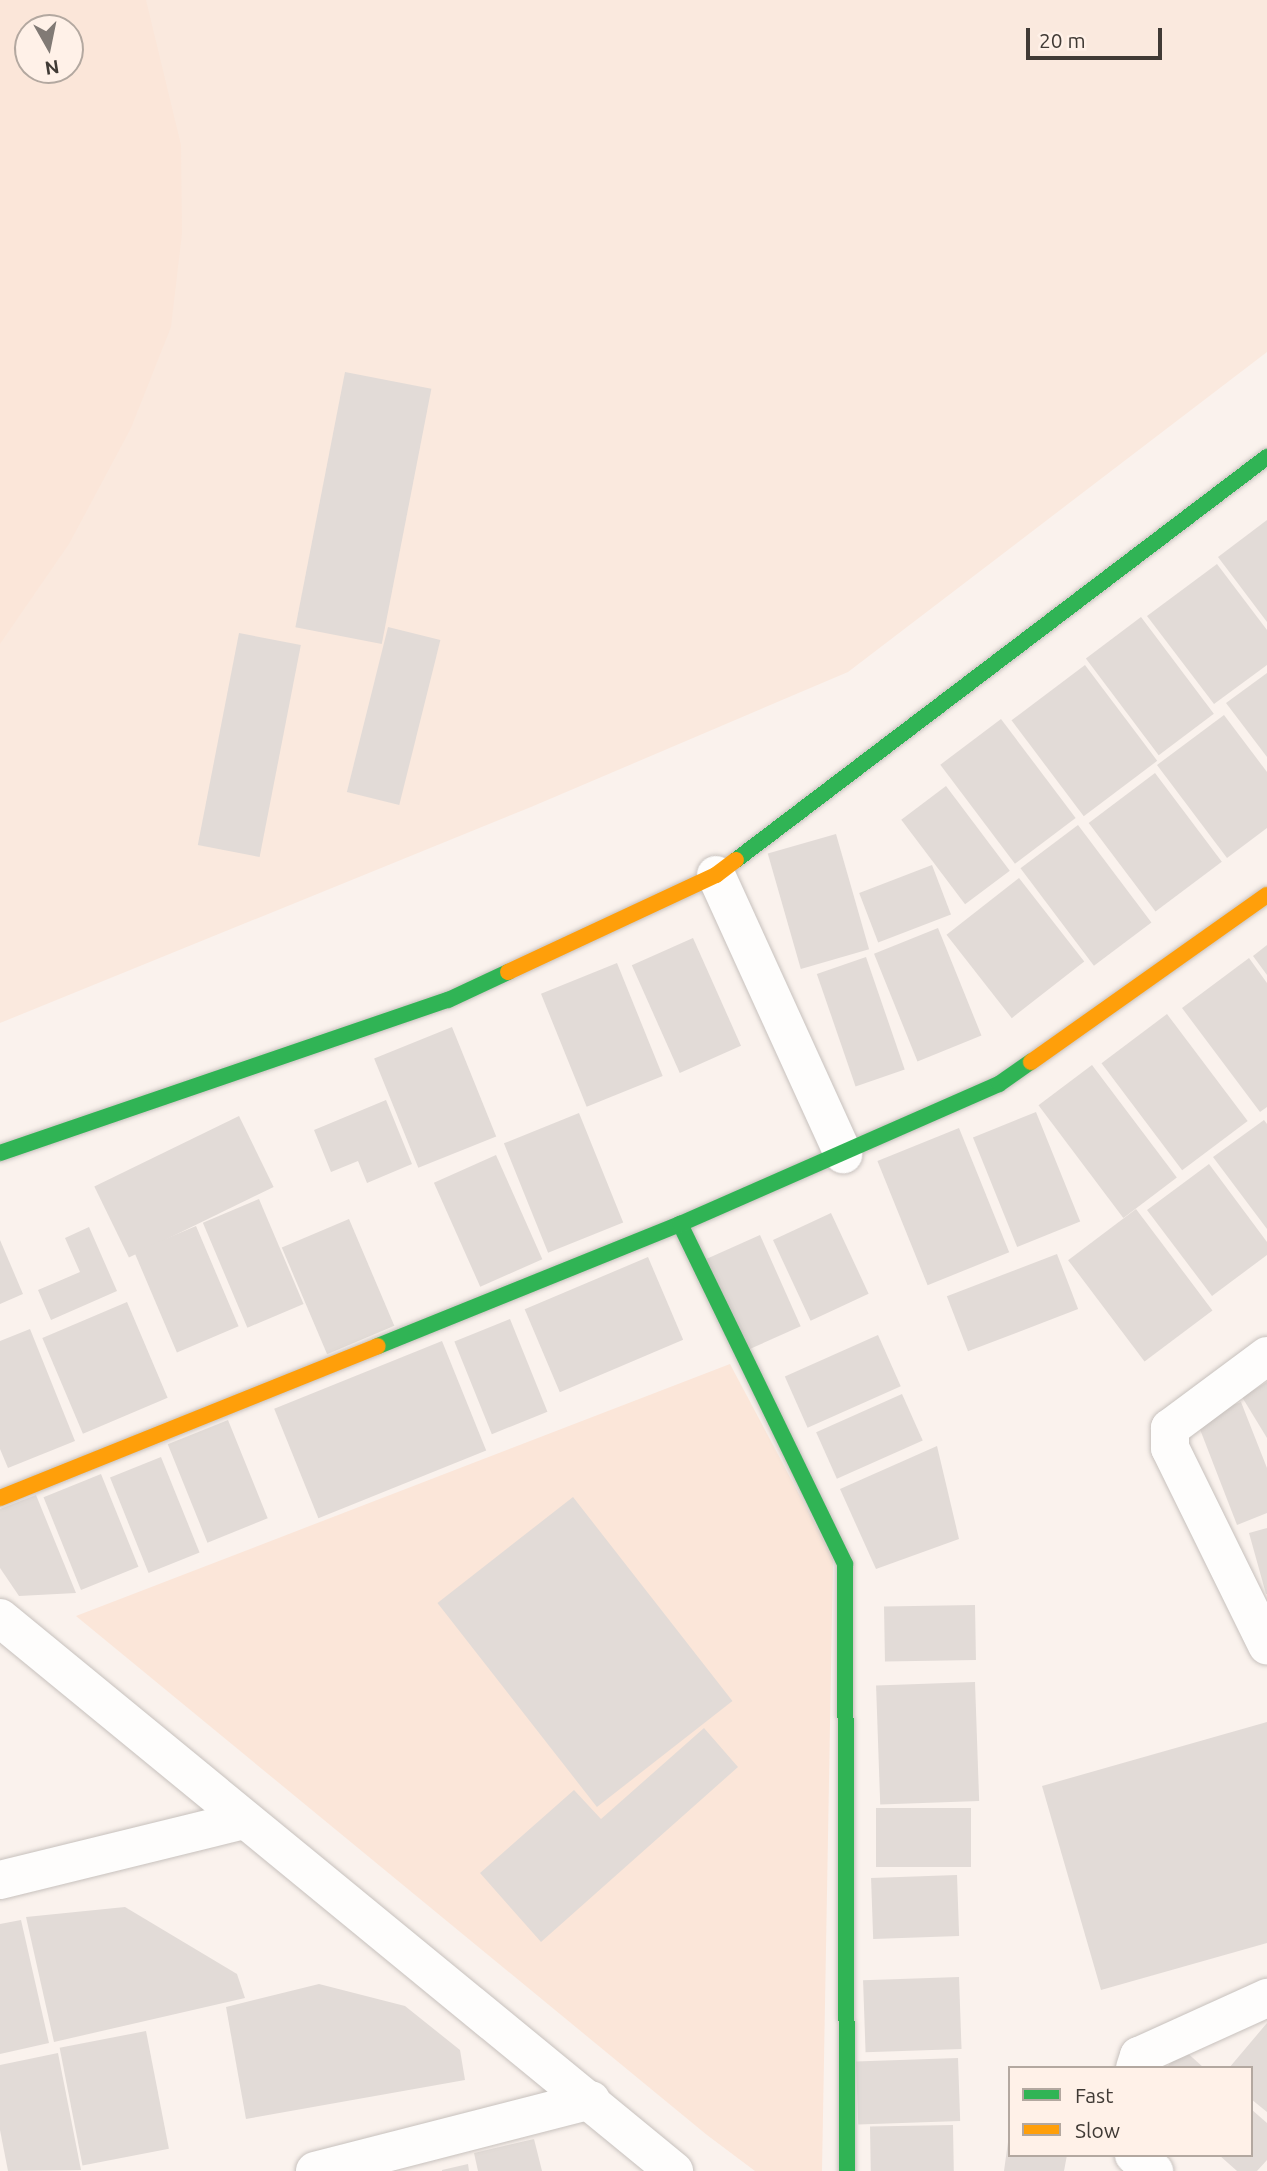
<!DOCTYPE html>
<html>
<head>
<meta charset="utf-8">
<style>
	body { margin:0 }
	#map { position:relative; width:1267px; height:2171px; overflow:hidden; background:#faf2ed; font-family:Ubuntu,sans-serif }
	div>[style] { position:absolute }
	.built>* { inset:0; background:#fae9de }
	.green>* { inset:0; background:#fbe6d9 }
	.building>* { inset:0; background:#e2dbd7; transform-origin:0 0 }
	.roads { filter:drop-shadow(0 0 2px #c7c1bd) drop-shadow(0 0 2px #c7c1bd) }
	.street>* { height:38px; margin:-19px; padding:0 19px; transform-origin:19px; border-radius:19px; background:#fefdfc }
	.fast>* { height:16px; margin:-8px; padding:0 8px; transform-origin:8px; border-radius:8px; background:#30b455 }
	.slow>* { height:16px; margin:-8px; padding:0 8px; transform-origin:8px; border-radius:8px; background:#ff9f0a }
	span { translate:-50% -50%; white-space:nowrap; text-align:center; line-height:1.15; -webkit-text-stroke:6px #fff1e8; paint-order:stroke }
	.legend { position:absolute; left:1008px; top:2066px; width:245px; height:91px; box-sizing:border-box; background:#fff1e8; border:2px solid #b3a8a0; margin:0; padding:9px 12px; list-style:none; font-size:21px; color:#403a35 }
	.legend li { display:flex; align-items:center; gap:14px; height:35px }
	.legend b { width:35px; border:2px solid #b3a8a0 }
	.north { position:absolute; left:14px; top:14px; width:70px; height:70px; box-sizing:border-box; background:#fff1e8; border:2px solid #b3a8a0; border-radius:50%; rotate:171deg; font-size:19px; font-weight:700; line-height:28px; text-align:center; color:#403a35 }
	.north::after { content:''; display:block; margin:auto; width:24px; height:32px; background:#817a75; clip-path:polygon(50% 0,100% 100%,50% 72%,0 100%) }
	.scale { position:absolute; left:1026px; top:28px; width:136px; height:32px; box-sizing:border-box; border:4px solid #403a35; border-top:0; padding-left:9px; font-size:21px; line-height:24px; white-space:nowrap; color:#403a35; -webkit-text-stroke:5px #fff1e8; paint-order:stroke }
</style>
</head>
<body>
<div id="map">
	<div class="built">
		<i style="clip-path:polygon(evenodd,0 0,1267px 0,1267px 352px,848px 672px,531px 807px,0 1023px,0 0,28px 28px,70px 28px,70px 70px,28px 70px,28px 28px)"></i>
	</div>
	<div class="green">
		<i style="clip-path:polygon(evenodd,0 0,146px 0,181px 145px,182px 233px,171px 327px,131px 428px,69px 544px,0 644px,0 0,28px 28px,70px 28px,70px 70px,28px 70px,28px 28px)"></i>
		<i style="clip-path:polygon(730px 1364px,833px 1558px,822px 2171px,755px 2171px,707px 2135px,76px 1616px)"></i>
	</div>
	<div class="building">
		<i style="left:345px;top:372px;width:88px;height:260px;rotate:11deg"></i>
		<i style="clip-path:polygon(1267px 520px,1267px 622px,1218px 557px)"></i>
		<i style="clip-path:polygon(1217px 564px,1267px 630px,1267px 665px,1214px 704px,1147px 616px)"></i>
		<i style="left:1141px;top:617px;width:121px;height:69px;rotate:53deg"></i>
		<i style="left:388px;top:627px;width:54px;height:170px;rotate:14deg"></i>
		<i style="left:239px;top:633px;width:63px;height:216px;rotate:11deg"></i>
		<i style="left:1085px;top:665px;width:120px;height:92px;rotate:53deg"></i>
		<i style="clip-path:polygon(1267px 673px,1267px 757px,1226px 703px)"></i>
		<i style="clip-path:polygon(1224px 715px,1267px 772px,1267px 828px,1227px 858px,1157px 765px)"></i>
		<i style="left:1001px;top:719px;width:124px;height:76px;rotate:53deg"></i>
		<i style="left:1155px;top:773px;width:111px;height:83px;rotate:53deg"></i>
		<i style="left:946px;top:786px;width:106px;height:56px;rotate:53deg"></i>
		<i style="left:1078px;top:825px;width:122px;height:72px;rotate:53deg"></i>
		<i style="left:836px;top:834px;width:120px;height:71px;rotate:74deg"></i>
		<i style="left:932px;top:865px;width:53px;height:78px;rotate:69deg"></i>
		<i style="left:1019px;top:878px;width:106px;height:92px;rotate:52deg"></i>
		<i style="left:938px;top:928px;width:116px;height:69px;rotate:68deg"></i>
		<i style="left:693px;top:938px;width:118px;height:67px;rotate:66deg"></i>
		<i style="clip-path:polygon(1267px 945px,1267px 975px,1253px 956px)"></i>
		<i style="left:866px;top:957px;width:119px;height:52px;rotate:71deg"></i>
		<i style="clip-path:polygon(1249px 958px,1267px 983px,1267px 1107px,1260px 1112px,1182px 1008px)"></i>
		<i style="left:617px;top:963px;width:122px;height:82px;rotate:68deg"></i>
		<i style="left:1167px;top:1014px;width:134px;height:82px;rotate:53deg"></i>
		<i style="left:452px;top:1027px;width:118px;height:84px;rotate:68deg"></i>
		<i style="left:1092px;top:1065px;width:141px;height:67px;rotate:53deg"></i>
		<i style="clip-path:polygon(386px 1100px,412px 1164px,367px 1183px,358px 1161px,331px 1172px,314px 1130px)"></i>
		<i style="left:1036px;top:1112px;width:118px;height:68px;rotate:68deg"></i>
		<i style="left:579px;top:1113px;width:118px;height:81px;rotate:68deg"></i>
		<i style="left:239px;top:1116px;width:79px;height:161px;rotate:64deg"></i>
		<i style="clip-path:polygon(1264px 1120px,1267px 1124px,1267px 1229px,1213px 1157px)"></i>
		<i style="left:959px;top:1128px;width:134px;height:88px;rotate:68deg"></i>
		<i style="left:496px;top:1155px;width:114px;height:68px;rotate:66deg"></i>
		<i style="clip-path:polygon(1209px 1164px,1267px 1242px,1267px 1255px,1212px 1296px,1147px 1210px)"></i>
		<i style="left:259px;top:1199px;width:114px;height:61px;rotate:67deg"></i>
		<i style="left:1136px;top:1209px;width:127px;height:85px;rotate:53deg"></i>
		<i style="left:831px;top:1213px;width:89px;height:64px;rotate:65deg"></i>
		<i style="left:349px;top:1219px;width:116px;height:73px;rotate:67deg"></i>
		<i style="left:196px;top:1226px;width:109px;height:67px;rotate:67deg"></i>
		<i style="clip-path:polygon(89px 1227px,117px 1291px,51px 1320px,38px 1290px,80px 1272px,65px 1238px)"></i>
		<i style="left:760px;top:1235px;width:100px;height:60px;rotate:66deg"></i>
		<i style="clip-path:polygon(0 1240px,23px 1294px,0 1304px)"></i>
		<i style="left:1057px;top:1254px;width:59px;height:118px;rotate:69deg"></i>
		<i style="left:648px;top:1257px;width:90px;height:134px;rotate:67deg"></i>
		<i style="left:127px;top:1302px;width:104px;height:92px;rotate:67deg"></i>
		<i style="left:510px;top:1319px;width:100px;height:60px;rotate:68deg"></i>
		<i style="clip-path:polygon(30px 1329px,75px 1441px,8px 1468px,0 1449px,0 1341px)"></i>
		<i style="left:878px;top:1335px;width:56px;height:102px;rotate:66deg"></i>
		<i style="left:442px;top:1341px;width:118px;height:181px;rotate:68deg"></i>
		<i style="clip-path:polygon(1267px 1382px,1267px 1438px,1242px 1397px)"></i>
		<i style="left:902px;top:1394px;width:51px;height:94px;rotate:66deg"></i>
		<i style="clip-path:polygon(1241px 1402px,1267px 1468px,1267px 1513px,1237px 1525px,1196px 1419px)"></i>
		<i style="left:228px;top:1420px;width:106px;height:65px;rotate:68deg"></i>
		<i style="clip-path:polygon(937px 1446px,959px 1539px,876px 1569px,840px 1489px)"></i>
		<i style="left:161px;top:1457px;width:103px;height:55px;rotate:68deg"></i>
		<i style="left:101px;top:1474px;width:100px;height:62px;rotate:68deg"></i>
		<i style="clip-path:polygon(36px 1495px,76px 1593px,19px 1596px,0 1568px,0 1509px)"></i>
		<i style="left:573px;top:1497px;width:259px;height:172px;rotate:52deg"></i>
		<i style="clip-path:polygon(1267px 1528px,1267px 1594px,1266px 1594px,1249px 1533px)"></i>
		<i style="left:975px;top:1605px;width:55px;height:91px;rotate:89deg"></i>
		<i style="left:975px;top:1682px;width:119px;height:99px;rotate:88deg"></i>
		<i style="clip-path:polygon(1267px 1722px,1267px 1943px,1101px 1990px,1042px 1786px)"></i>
		<i style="clip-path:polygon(704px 1728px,738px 1767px,541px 1942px,480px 1873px,574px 1790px,601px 1819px)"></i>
		<i style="left:971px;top:1808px;width:59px;height:95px;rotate:90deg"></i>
		<i style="left:957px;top:1875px;width:61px;height:86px;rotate:88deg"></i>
		<i style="clip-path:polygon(125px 1907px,237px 1974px,245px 1998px,54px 2042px,26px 1917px)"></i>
		<i style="clip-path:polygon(21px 1920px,49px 2043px,0 2054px,0 1924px)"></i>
		<i style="left:959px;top:1977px;width:72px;height:96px;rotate:88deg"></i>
		<i style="clip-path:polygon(319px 1984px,405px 2006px,460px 2050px,465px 2080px,246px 2119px,226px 2007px)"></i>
		<i style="clip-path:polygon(1267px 2023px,1267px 2112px,1251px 2099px,1251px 2068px,1229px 2068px)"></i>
		<i style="left:146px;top:2031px;width:120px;height:88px;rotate:79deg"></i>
		<i style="clip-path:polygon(1183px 2049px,1204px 2068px,1166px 2068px)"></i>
		<i style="clip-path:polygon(58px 2053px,81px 2170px,8px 2171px,0 2130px,0 2065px)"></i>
		<i style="left:958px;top:2058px;width:63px;height:102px;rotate:88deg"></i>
		<i style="clip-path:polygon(1251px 2109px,1267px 2123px,1267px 2160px,1257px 2171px,1237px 2171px,1219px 2155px,1251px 2155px)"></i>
		<i style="left:953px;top:2125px;width:46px;height:83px;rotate:89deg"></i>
		<i style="clip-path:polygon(534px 2139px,542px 2171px,478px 2171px,474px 2153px)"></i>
		<i style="clip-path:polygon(1008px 2142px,1010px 2155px,1067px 2155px,1064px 2171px,1004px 2171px)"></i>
		<i style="clip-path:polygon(468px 2164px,469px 2171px,442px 2171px,442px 2170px)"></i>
	</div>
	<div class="roads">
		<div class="street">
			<i style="left:716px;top:875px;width:307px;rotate:65.5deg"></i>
			<i style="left:1267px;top:1356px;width:121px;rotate:143.4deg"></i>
			<i style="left:1170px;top:1428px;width:20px;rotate:90deg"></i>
			<i style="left:1170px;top:1448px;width:220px;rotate:63.8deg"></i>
			<i style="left:0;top:1618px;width:872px;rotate:39.37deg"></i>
			<i style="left:0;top:1880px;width:251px;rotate:-13.8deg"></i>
			<i style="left:1135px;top:2068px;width:13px;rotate:-72deg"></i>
			<i style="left:1139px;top:2056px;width:141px;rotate:-24.4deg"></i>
			<i style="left:1134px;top:2155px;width:26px;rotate:39deg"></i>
			<i style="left:315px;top:2171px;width:285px;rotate:-14.4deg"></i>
		</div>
		<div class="fast">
			<i style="left:736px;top:860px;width:667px;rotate:-37.2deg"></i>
			<i style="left:0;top:1153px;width:473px;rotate:-18.9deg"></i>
			<i style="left:448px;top:1000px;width:66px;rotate:-25deg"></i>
			<i style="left:680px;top:1224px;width:378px;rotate:64.1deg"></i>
			<i style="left:845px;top:1564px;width:607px;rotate:89.81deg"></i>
			<i style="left:378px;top:1346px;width:326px;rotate:-22deg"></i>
			<i style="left:680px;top:1224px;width:348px;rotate:-23.7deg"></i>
			<i style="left:999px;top:1084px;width:39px;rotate:-35deg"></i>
		</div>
		<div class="slow">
			<i style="left:508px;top:972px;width:230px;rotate:-25deg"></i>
			<i style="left:716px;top:875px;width:25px;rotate:-37deg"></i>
			<i style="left:1031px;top:1062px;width:289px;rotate:-35.3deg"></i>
			<i style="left:0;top:1498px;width:407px;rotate:-21.9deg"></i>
		</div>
	</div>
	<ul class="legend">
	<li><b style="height:9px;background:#30b455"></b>Fast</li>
	<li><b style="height:9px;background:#ff9f0a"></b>Slow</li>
	</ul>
	<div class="north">N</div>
	<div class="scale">20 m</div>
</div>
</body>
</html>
